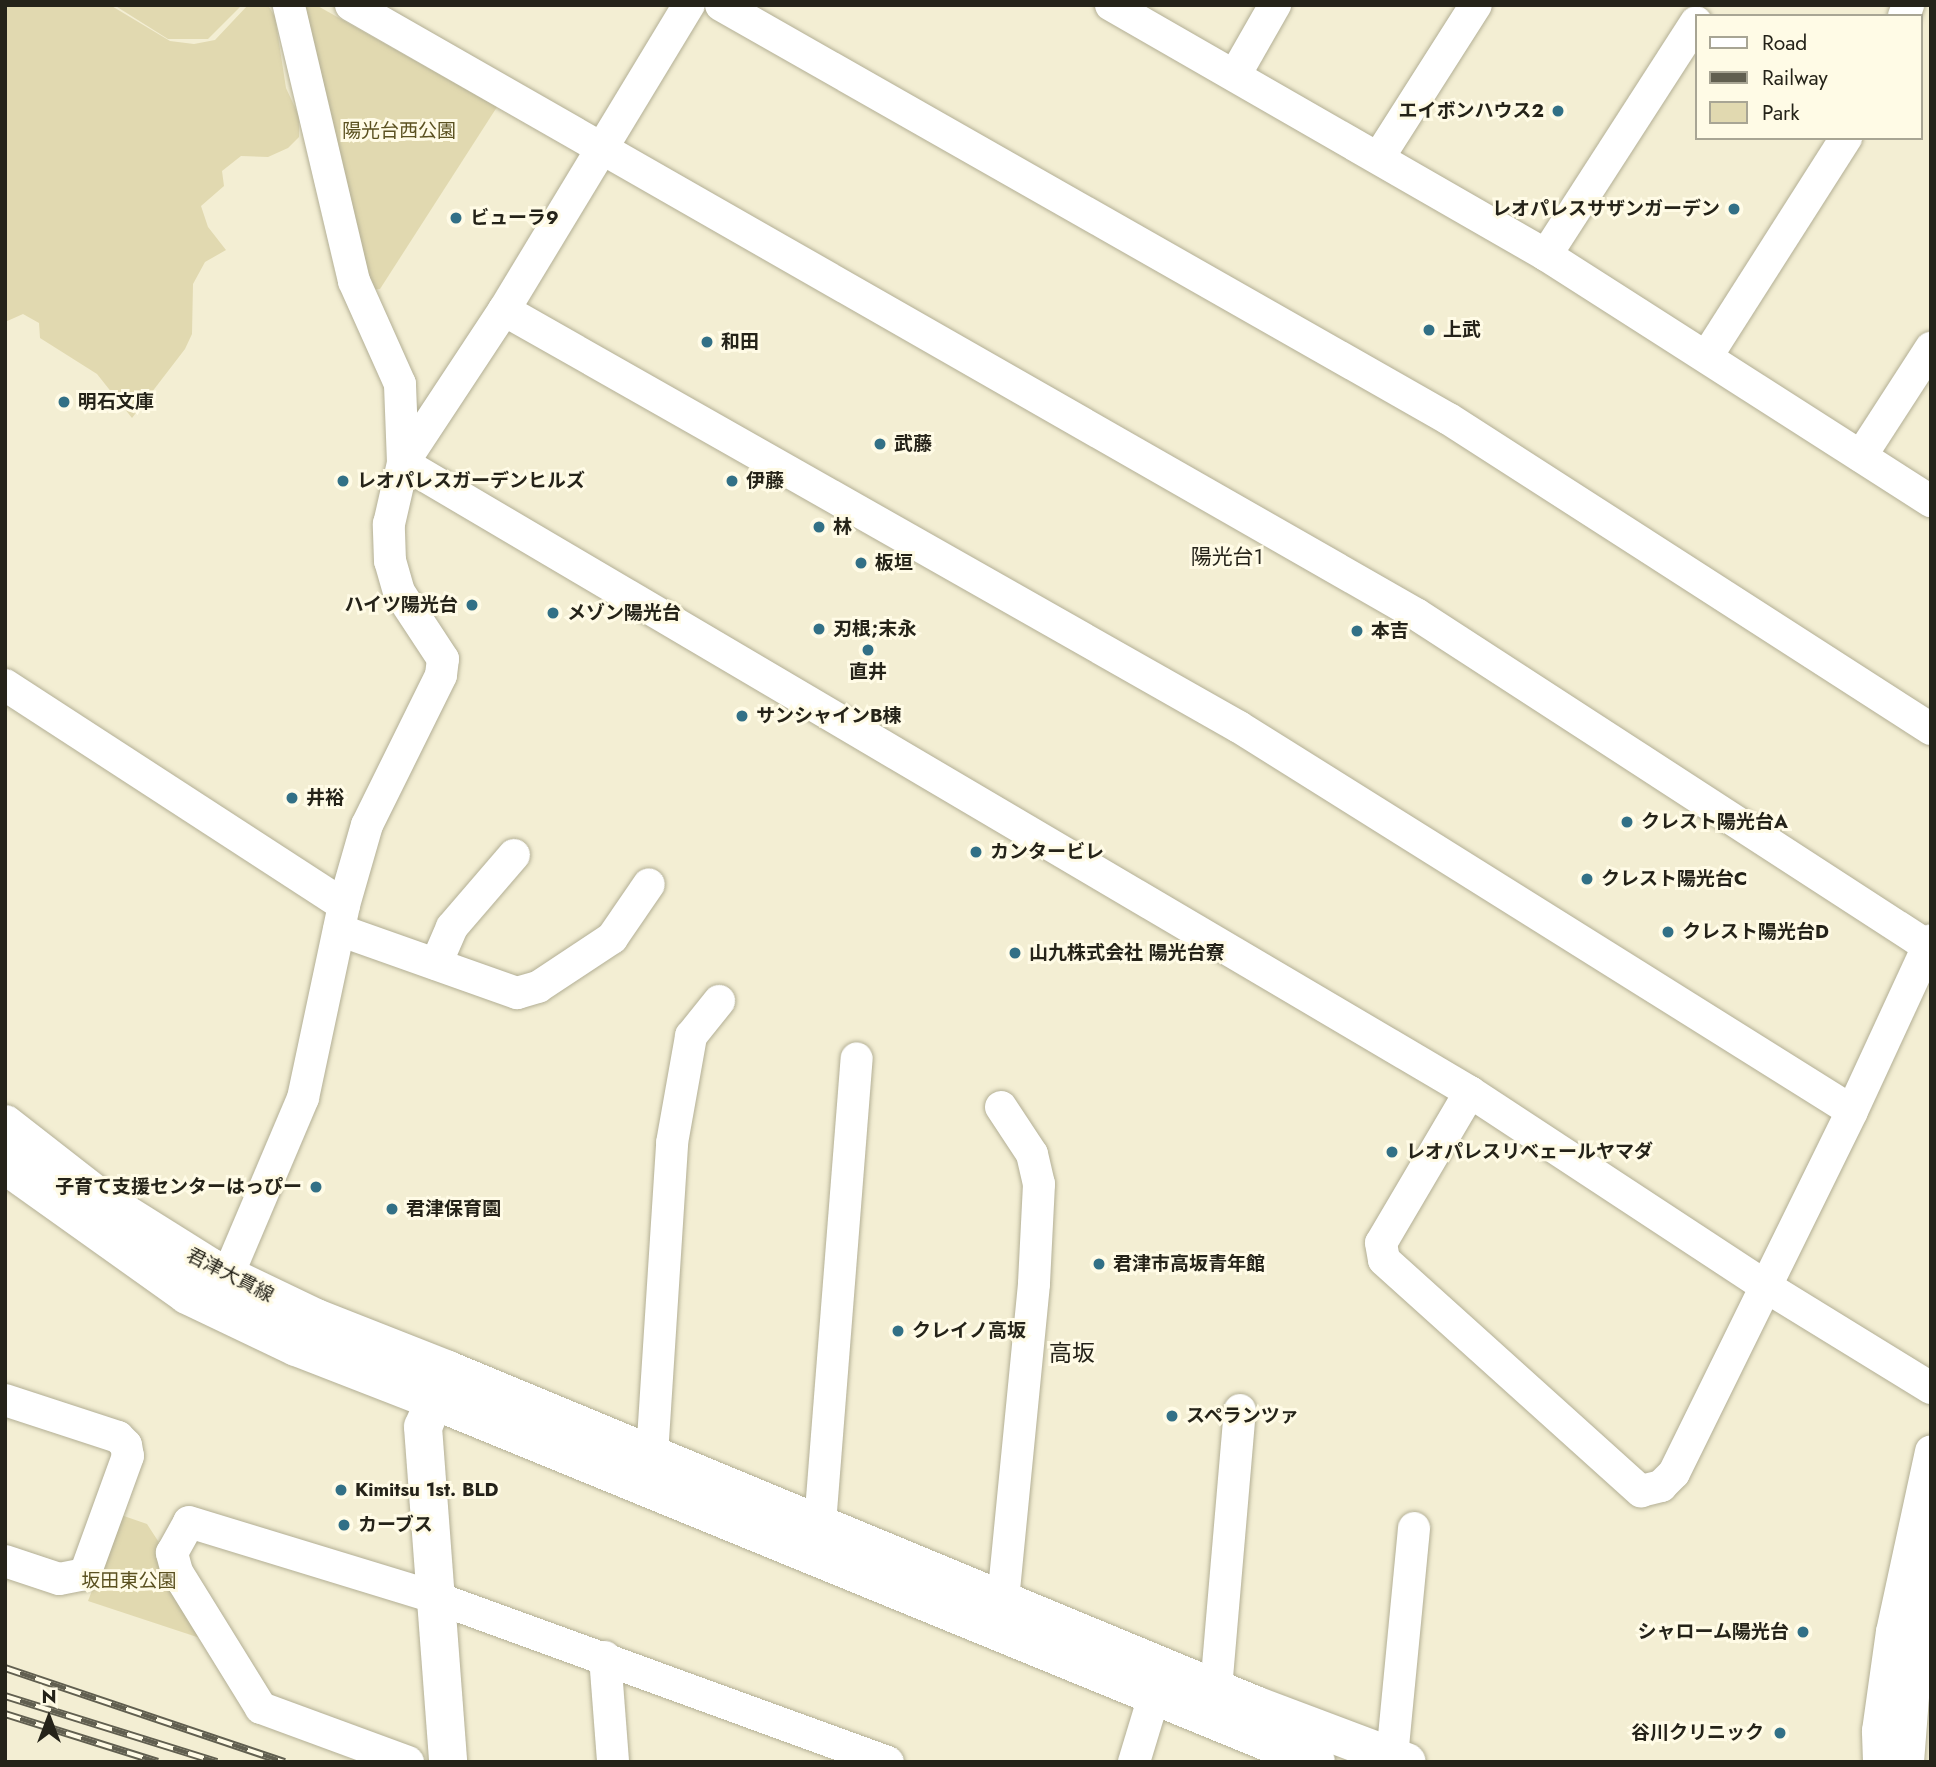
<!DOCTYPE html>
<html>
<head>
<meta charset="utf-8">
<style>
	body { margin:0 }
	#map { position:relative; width:1936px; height:1767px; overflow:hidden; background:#f3eed3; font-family:Jost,"Noto Sans JP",sans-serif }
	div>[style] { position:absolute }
	.green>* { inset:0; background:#e1d9b0 }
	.roads { filter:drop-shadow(0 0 2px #b3af95) drop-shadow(0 0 2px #b3af95) }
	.minor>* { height:32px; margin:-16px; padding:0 16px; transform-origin:16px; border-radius:16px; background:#fff }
	.tertiary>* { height:38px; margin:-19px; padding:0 19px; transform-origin:19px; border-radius:19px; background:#fff }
	.secondary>* { height:38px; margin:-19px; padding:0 19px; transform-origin:19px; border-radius:19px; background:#fff }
	.rail>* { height:8px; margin-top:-4px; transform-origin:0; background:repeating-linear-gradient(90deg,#fffbe6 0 16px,#615f50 0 32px); box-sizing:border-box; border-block:2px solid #615f50 }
	.dots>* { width:19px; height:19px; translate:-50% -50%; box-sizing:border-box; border:4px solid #fffbe6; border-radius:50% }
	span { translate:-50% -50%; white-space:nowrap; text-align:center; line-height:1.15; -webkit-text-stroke:6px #fffbe6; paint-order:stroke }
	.poi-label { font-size:19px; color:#252319; font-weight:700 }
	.right { translate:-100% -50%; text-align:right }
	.left { translate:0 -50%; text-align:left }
	.park-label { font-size:19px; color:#5b5120 }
	.street-label { font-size:19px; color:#252319 }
	.neighbourhood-label { font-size:21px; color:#252319 }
	.quarter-label { font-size:23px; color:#252319 }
	.frame { position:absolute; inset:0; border:7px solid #252319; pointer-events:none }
	.legend { position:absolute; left:1695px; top:14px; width:228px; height:126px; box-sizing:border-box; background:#fffbe6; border:2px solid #a8a594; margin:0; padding:9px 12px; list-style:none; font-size:21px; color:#252319 }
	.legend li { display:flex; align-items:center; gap:14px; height:35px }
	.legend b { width:35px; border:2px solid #a8a594 }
	.north { position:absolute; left:14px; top:1683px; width:70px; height:70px; -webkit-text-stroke:5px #fffbe6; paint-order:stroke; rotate:0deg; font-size:19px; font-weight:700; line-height:28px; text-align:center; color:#252319 }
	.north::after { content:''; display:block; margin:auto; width:24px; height:32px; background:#252319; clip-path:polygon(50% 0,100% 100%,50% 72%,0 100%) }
</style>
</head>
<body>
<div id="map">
	<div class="green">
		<i style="clip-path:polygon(5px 5px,110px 5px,170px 41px,194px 44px,215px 40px,248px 5px,268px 5px,275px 17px,286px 88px,299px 116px,299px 137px,288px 148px,268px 157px,241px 156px,222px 171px,224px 186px,201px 206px,208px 227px,226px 250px,205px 262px,193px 284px,192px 334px,185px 349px,132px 418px,97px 374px,40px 338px,39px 323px,23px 314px,5px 322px)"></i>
		<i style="clip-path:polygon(114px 5px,242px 5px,208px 39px,168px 39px)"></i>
		<i style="clip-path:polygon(299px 5px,316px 5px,497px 107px,380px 289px,367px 290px)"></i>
		<i style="clip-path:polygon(121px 1515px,147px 1524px,160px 1544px,156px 1556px,161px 1575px,200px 1638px,88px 1601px)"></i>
	</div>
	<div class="roads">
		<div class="minor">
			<i style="left:351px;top:5px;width:1227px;rotate:29.76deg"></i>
			<i style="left:1416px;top:614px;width:608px;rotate:32.98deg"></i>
			<i style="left:721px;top:5px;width:837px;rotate:29.63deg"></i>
			<i style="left:1449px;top:419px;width:573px;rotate:32.75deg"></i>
			<i style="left:1111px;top:5px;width:502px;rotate:29.89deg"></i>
			<i style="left:1546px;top:255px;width:457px;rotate:32.6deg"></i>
			<i style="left:1904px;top:16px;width:12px;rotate:-70deg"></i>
			<i style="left:1235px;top:75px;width:81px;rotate:-60.3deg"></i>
			<i style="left:1379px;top:157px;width:180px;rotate:-57.5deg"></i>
			<i style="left:1546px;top:255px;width:277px;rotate:-57.2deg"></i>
			<i style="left:504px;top:310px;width:845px;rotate:29.57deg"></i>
			<i style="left:1239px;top:727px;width:723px;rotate:32.06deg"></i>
			<i style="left:1707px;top:356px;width:259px;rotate:-57.5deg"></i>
			<i style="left:1861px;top:456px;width:129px;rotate:-57.1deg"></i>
			<i style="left:403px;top:463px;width:1239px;rotate:30.52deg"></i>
			<i style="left:1470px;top:1092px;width:353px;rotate:33.3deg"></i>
			<i style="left:1765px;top:1286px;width:195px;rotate:31.6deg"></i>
			<i style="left:403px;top:463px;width:183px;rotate:-56.6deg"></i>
			<i style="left:504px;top:310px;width:357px;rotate:-58.8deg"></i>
			<i style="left:5px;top:685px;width:404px;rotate:33deg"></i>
			<i style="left:339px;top:930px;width:189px;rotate:19.5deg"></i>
			<i style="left:517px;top:993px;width:22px;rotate:-16deg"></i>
			<i style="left:538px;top:987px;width:89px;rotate:-33.5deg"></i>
			<i style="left:612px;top:938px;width:65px;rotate:-55.6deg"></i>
			<i style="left:436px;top:964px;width:40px;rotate:-66.6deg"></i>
			<i style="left:452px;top:927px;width:95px;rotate:-49.3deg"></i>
			<i style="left:1470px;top:1092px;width:175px;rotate:120.5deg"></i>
			<i style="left:1381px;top:1243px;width:17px;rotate:80deg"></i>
			<i style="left:1384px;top:1260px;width:346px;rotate:42deg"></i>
			<i style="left:1641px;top:1491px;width:21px;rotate:-14deg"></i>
			<i style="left:1661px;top:1486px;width:18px;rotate:-45deg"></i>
			<i style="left:1674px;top:1473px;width:403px;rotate:-63.8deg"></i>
			<i style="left:1852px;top:1111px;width:188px;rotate:-65.2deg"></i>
			<i style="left:1001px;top:1107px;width:56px;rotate:56.6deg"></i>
			<i style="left:1032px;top:1154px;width:31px;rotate:77deg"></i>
			<i style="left:1039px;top:1184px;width:100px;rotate:92.9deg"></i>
			<i style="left:1034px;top:1284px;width:318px;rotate:95.6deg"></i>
			<i style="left:219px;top:1296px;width:215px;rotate:-67deg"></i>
			<i style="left:303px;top:1098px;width:197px;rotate:-78deg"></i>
			<i style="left:344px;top:905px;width:83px;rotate:-74deg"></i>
			<i style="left:367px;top:825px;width:167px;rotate:-63.7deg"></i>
			<i style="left:441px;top:675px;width:16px;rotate:-83deg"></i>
			<i style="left:443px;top:659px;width:80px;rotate:-123.3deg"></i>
			<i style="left:399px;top:592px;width:32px;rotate:-106deg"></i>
			<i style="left:390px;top:561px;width:37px;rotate:-92deg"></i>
			<i style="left:389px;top:524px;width:63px;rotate:-77.1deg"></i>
			<i style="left:403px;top:463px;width:79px;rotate:-92.2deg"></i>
			<i style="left:400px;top:384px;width:113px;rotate:-114.1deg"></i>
			<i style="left:354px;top:281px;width:284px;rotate:-103.3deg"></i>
			<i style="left:5px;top:1400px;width:119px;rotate:18.1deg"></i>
			<i style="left:118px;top:1437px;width:11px;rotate:45deg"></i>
			<i style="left:126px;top:1445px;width:11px;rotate:80deg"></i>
			<i style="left:128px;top:1456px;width:126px;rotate:110deg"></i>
			<i style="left:85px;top:1574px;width:26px;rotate:169deg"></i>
			<i style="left:59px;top:1579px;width:57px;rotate:-161.6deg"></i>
			<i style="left:652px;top:1455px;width:313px;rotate:-86.3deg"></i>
			<i style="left:672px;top:1143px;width:109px;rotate:-79.9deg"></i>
			<i style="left:691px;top:1036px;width:45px;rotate:-51.3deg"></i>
			<i style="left:820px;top:1524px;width:467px;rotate:-85.5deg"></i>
			<i style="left:605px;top:1657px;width:105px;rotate:85.6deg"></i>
			<i style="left:1216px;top:1689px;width:280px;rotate:-85.1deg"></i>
			<i style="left:1392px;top:1757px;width:230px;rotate:-84.5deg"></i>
			<i style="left:408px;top:1762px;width:157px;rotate:-159.8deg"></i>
			<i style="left:261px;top:1708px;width:160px;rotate:-121.7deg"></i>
			<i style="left:177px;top:1572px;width:20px;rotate:-105deg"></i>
			<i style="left:172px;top:1553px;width:35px;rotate:-61deg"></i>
			<i style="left:189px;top:1522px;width:256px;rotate:17deg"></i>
			<i style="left:434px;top:1597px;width:483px;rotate:20deg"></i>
			<i style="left:1134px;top:1762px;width:69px;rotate:-73.1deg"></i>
			<i style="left:1879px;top:1762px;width:31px;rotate:-92deg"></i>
			<i style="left:1878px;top:1731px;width:100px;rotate:-82deg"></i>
			<i style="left:1892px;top:1632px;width:185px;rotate:-77.8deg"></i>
		</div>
		<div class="tertiary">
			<i style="left:448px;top:1370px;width:874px;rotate:22.54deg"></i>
			<i style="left:1255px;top:1705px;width:162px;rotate:20.6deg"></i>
			<i style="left:435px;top:1401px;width:952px;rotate:22.28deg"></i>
			<i style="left:1905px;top:1762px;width:78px;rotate:-85.6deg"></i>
			<i style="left:1911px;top:1684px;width:132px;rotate:-81.3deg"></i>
		</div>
		<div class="secondary">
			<i style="left:5px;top:1124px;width:120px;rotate:37.9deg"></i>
			<i style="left:100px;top:1198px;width:130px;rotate:32.1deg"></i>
			<i style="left:210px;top:1267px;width:118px;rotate:25.7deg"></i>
			<i style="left:316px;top:1318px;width:142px;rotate:21.5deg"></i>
			<i style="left:448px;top:1370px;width:62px;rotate:113.7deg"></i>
			<i style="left:423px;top:1427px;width:336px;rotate:85.7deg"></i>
			<i style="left:5px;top:1165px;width:224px;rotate:35.5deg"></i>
			<i style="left:187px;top:1295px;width:121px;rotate:25.5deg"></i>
			<i style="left:296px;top:1347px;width:149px;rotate:21.2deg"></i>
		</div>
	</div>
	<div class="rail">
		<i style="left:5px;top:1668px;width:295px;rotate:18.6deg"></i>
		<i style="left:5px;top:1696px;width:222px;rotate:17.3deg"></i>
		<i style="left:5px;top:1714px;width:160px;rotate:17.4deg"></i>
	</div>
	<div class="dots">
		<i style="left:1558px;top:111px;background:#327086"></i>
		<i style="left:1734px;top:209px;background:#327086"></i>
		<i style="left:456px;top:218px;background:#327086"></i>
		<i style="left:1429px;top:330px;background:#327086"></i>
		<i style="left:707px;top:342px;background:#327086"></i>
		<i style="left:64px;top:402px;background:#327086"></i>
		<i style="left:880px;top:444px;background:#327086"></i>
		<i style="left:343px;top:481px;background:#327086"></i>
		<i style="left:732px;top:481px;background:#327086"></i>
		<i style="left:819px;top:527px;background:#327086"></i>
		<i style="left:861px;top:563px;background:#327086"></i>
		<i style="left:472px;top:605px;background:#327086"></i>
		<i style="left:553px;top:613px;background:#327086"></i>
		<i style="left:819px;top:629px;background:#327086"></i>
		<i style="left:1357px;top:631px;background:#327086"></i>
		<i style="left:868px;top:650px;background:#327086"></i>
		<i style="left:742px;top:716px;background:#327086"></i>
		<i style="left:292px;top:798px;background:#327086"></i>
		<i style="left:1627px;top:822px;background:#327086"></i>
		<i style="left:976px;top:852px;background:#327086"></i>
		<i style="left:1587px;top:879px;background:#327086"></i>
		<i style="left:1668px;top:932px;background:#327086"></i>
		<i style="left:1015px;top:953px;background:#327086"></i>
		<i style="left:1392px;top:1152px;background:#327086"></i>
		<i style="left:316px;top:1187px;background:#327086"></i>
		<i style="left:392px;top:1209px;background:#327086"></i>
		<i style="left:1099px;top:1264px;background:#327086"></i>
		<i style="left:898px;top:1331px;background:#327086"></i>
		<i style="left:1172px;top:1416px;background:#327086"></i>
		<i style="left:341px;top:1490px;background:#327086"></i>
		<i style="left:344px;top:1525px;background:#327086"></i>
		<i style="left:1803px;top:1632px;background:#327086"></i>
		<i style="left:1780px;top:1733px;background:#327086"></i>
	</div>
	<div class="poi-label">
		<span class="right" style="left:1544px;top:111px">エイボンハウス2</span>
		<span class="right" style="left:1720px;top:209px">レオパレスサザンガーデン</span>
		<span class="left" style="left:470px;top:218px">ビューラ9</span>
		<span class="left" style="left:1443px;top:330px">上武</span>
		<span class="left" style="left:721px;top:342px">和田</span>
		<span class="left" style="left:78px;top:402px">明石文庫</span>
		<span class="left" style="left:894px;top:444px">武藤</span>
		<span class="left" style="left:357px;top:481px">レオパレスガーデンヒルズ</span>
		<span class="left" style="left:746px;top:481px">伊藤</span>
		<span class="left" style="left:833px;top:527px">林</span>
		<span class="left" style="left:875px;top:563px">板垣</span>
		<span class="right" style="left:458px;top:605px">ハイツ陽光台</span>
		<span class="left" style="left:567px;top:613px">メゾン陽光台</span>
		<span class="left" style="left:833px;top:629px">刃根;末永</span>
		<span class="left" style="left:1371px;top:631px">本吉</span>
		<span style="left:868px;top:672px">直井</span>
		<span class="left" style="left:756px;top:716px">サンシャインB棟</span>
		<span class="left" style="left:306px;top:798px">井裕</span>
		<span class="left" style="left:1641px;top:822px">クレスト陽光台A</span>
		<span class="left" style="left:990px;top:852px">カンタービレ</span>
		<span class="left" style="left:1601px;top:879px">クレスト陽光台C</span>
		<span class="left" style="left:1682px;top:932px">クレスト陽光台D</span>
		<span class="left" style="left:1029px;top:953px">山九株式会社 陽光台寮</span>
		<span class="left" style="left:1406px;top:1152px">レオパレスリベェールヤマダ</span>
		<span class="right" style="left:302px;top:1187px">子育て支援センターはっぴー</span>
		<span class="left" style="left:406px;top:1209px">君津保育園</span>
		<span class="left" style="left:1113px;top:1264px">君津市高坂青年館</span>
		<span class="left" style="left:912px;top:1331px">クレイノ高坂</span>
		<span class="left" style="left:1186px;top:1416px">スペランツァ</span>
		<span class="left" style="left:355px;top:1490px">Kimitsu 1st. BLD</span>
		<span class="left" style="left:358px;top:1525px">カーブス</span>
		<span class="right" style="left:1789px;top:1632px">シャローム陽光台</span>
		<span class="right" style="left:1764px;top:1733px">谷川クリニック</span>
	</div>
	<div class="park-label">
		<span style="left:399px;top:131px">陽光台西公園</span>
		<span style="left:129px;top:1581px">坂田東公園</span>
	</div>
	<div class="street-label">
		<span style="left:230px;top:1275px;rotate:27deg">君津大貫線</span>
	</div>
	<div class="neighbourhood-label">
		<span style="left:1227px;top:557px">陽光台1</span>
	</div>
	<div class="quarter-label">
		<span style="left:1072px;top:1353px">高坂</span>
	</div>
	<div class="frame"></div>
	<ul class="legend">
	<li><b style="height:9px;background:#fff"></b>Road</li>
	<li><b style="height:9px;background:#615f50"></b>Railway</li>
	<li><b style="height:19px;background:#e1d9b0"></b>Park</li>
	</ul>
	<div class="north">N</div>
</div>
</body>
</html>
